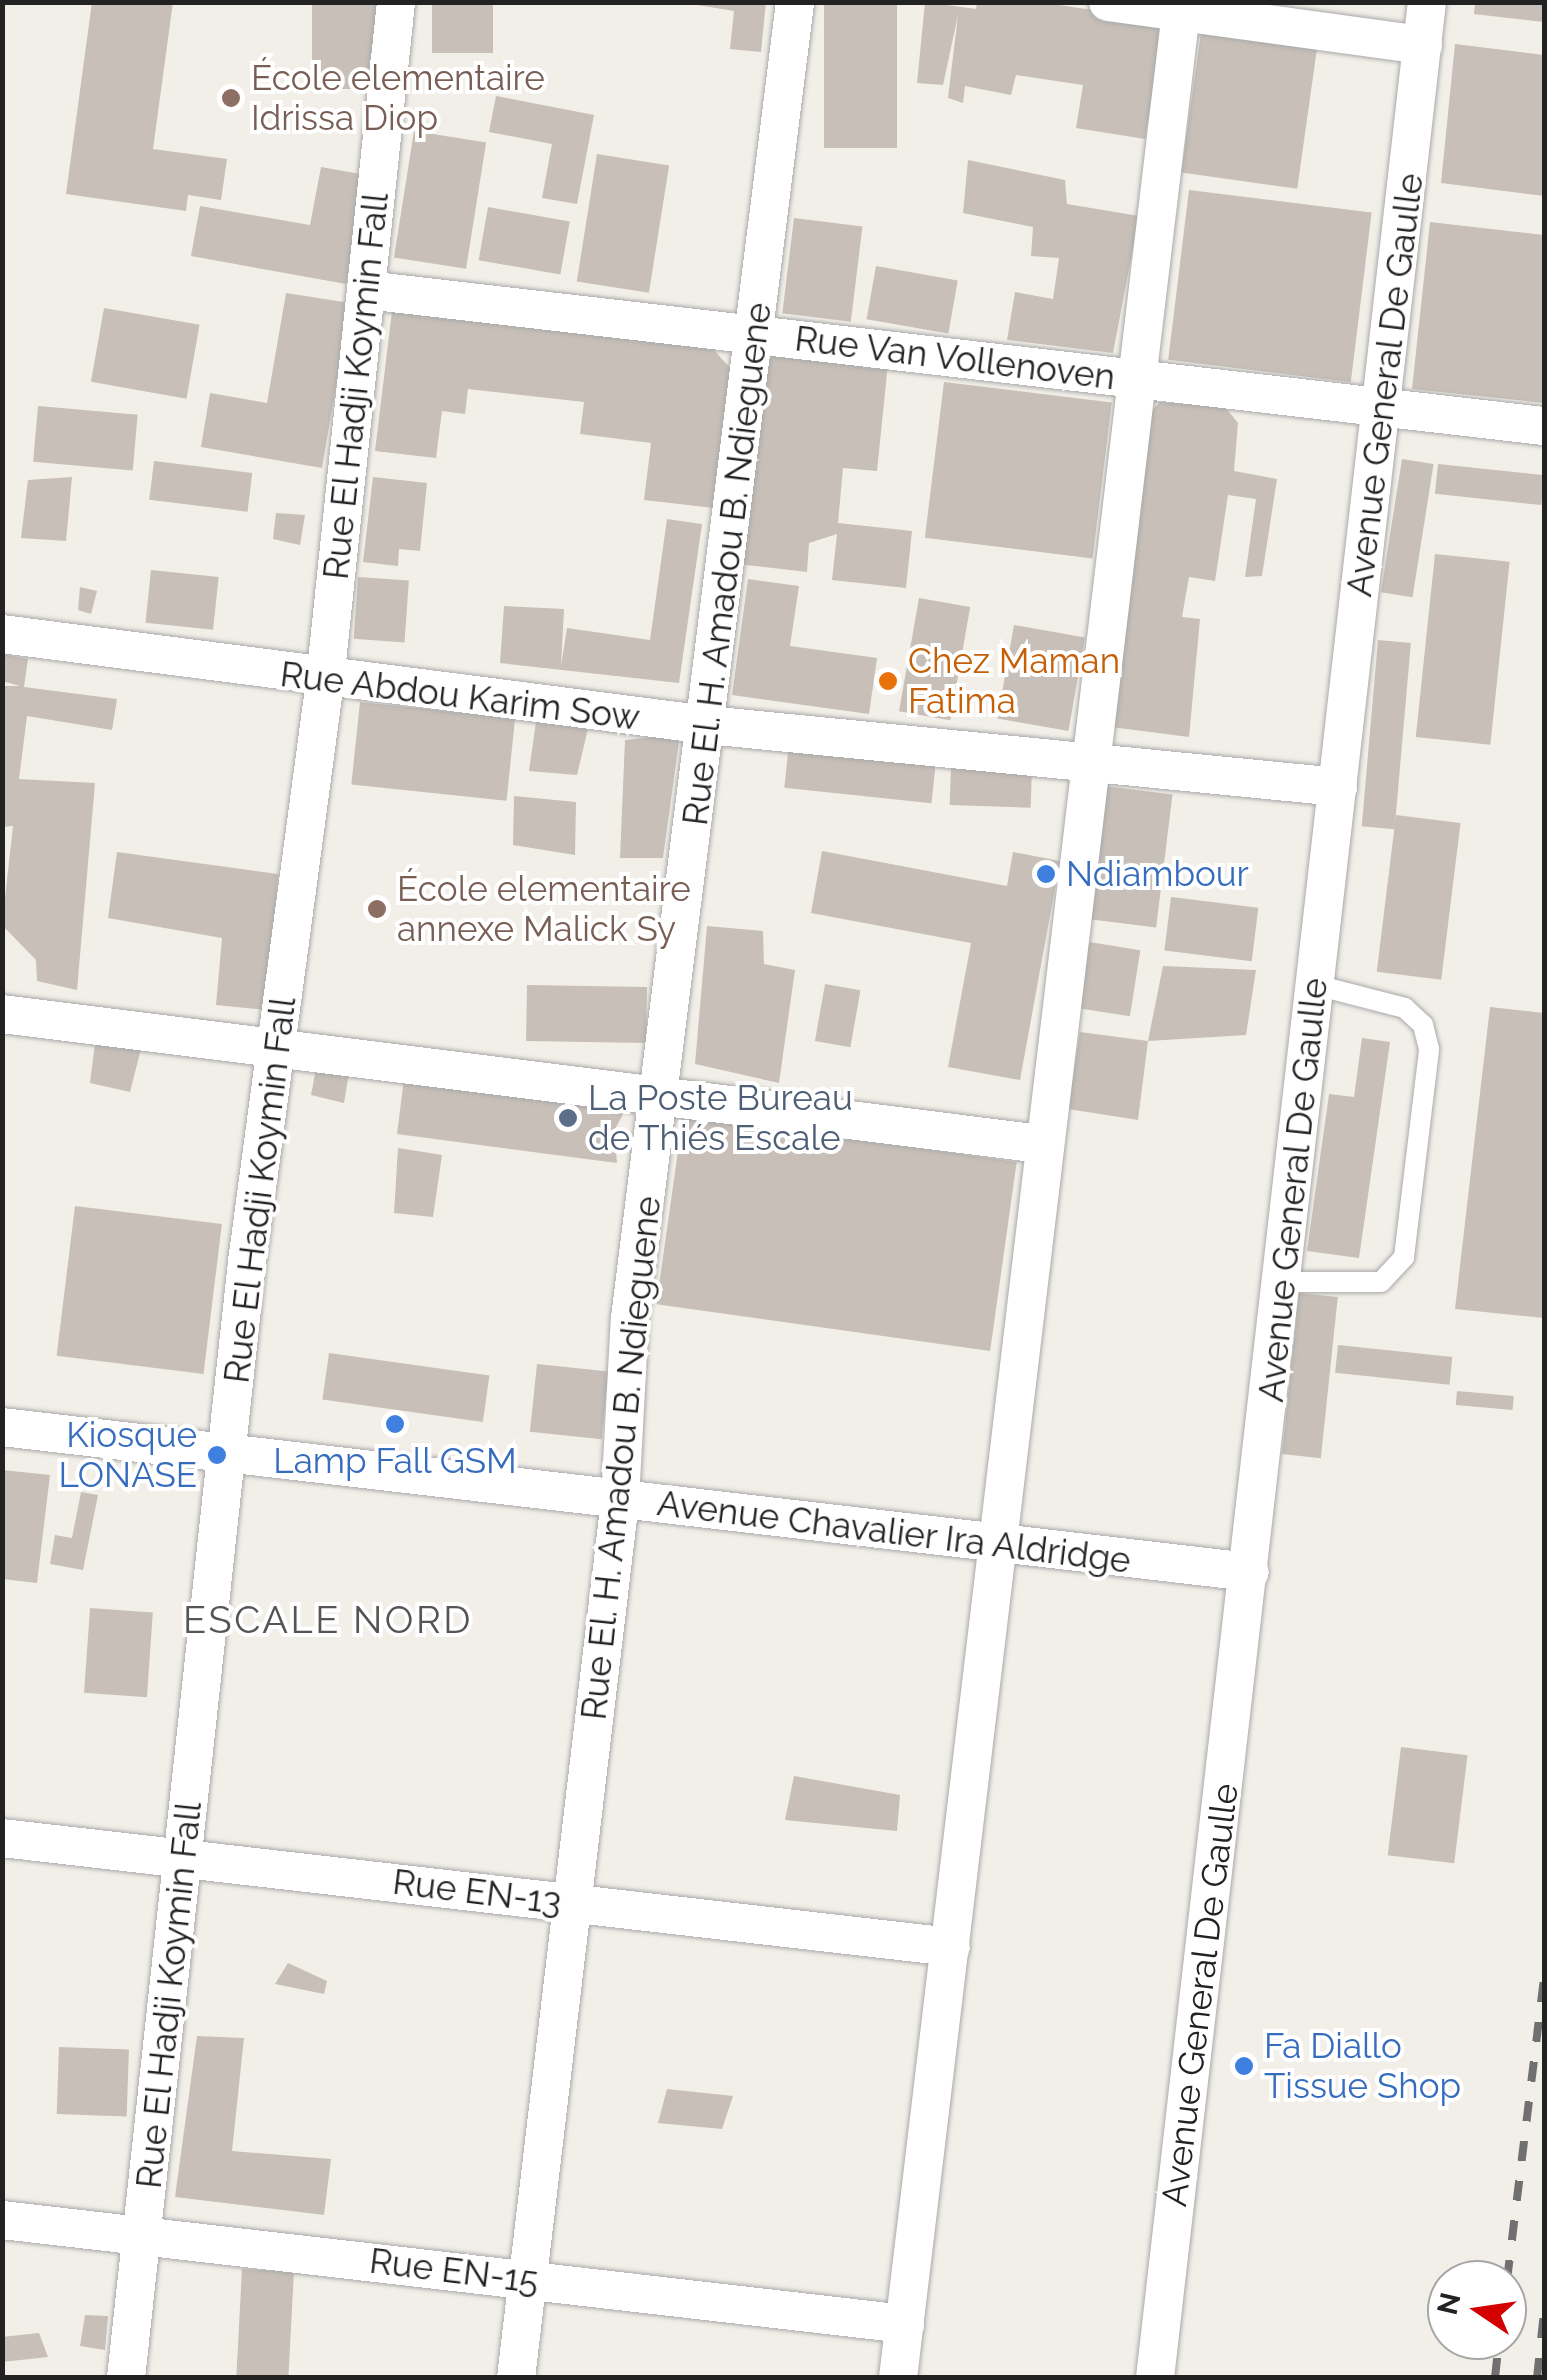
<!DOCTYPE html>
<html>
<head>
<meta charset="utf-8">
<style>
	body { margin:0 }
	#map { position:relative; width:1547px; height:2380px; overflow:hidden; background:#f2efe9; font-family:Raleway,sans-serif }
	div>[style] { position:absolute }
	.building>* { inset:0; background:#c7bfb8; transform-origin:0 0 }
	.roads { filter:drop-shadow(0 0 2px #a9a9a9) drop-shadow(0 0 2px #a9a9a9) }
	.service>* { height:20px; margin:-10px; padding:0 10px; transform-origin:10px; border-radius:10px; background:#fff }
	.minor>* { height:38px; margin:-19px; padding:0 19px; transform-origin:19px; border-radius:19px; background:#fff }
	.rail>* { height:8px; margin-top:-4px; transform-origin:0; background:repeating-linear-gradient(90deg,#707070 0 20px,transparent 0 40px) }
	.dots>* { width:28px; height:28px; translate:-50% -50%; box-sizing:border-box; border:5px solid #fff; border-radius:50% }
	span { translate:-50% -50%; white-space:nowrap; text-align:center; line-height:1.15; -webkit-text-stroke:8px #fff; paint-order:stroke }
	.education-label { font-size:35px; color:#785e54 }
	.left { translate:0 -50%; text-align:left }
	.street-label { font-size:35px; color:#222 }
	.food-label { font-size:35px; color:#c56008 }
	.shop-label { font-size:35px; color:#366cbe }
	.right { translate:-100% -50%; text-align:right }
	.service-label { font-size:35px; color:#4e5e75 }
	.neighbourhood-label { font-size:38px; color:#555; letter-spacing:2.5px }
	.frame { position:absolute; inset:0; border:5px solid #222; pointer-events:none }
	.north { position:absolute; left:1427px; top:2260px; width:100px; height:100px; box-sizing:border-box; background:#fff; border:2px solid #a7a7a7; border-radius:50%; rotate:283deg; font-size:28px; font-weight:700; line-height:40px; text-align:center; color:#222 }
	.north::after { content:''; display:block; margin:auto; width:35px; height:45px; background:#d40000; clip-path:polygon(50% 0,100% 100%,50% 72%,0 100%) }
</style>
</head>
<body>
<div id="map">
	<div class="building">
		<i style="clip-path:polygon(92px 2px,173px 2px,153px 149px,227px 159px,221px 200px,188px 195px,186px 211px,66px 194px)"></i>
		<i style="left:312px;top:2px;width:67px;height:87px"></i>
		<i style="left:432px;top:2px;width:61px;height:51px"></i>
		<i style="clip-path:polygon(679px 2px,766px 2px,761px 52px,730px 49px,734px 11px)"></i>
		<i style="left:824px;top:2px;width:73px;height:146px"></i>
		<i style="clip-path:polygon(925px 2px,976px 9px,977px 2px,1040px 2px,1164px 21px,1145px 139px,1076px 128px,1083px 85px,1016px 75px,1011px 95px,965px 86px,963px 103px,948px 98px,958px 15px,943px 85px,917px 83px)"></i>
		<i style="clip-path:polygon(1475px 2px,1544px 2px,1544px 22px,1474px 14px)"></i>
		<i style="left:1202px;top:26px;width:117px;height:148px;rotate:8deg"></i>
		<i style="clip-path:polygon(1455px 44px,1544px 55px,1544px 196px,1441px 183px)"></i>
		<i style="clip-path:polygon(496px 96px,594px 115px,577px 204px,542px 198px,552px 144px,489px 132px)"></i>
		<i style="left:414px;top:131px;width:73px;height:128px;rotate:9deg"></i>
		<i style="left:597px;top:154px;width:73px;height:129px;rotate:9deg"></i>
		<i style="clip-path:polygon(968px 160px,1065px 180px,1067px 204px,1139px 216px,1113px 353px,1007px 340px,1015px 292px,1053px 299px,1059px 258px,1031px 256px,1033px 227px,963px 213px)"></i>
		<i style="clip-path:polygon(321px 167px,366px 175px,346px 284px,191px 256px,200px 206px,310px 225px)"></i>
		<i style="left:1189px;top:190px;width:184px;height:171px;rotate:7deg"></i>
		<i style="left:488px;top:207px;width:83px;height:54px;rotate:10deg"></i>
		<i style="left:794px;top:218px;width:69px;height:96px;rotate:7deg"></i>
		<i style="clip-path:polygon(1430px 222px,1544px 235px,1544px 403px,1412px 389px)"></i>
		<i style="left:876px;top:266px;width:83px;height:54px;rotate:10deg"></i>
		<i style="clip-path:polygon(286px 293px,350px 303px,322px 468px,201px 447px,210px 393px,267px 403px)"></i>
		<i style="left:104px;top:308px;width:97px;height:75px;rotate:10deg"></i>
		<i style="clip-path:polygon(392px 311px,713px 349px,731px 369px,714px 508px,644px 500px,651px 443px,580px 434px,584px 402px,468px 389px,465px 414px,442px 411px,436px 458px,375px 451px)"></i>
		<i style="clip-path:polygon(758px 350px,888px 363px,877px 471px,843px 468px,838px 523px,912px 531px,906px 588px,832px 580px,837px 534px,809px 543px,807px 572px,737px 564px)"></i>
		<i style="left:944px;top:382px;width:169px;height:157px;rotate:7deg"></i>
		<i style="clip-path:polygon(1160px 402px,1225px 407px,1238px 423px,1234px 471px,1277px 479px,1262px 576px,1245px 577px,1256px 499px,1228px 495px,1215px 581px,1189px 577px,1182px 617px,1200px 619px,1189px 737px,1111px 727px,1144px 419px)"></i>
		<i style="left:38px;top:406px;width:100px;height:56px;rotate:5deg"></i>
		<i style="left:1402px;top:459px;width:32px;height:135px;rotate:9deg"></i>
		<i style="left:154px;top:461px;width:99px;height:39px;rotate:7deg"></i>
		<i style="left:1438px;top:464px;width:107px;height:30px;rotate:6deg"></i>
		<i style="clip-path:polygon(72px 477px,66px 541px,21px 538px,28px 480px)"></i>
		<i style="clip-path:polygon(373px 477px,427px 483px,420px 551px,399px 549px,398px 566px,363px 562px)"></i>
		<i style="clip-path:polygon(276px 513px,305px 515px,300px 545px,273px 539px)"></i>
		<i style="clip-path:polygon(667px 519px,702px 524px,679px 683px,500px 663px,504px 606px,564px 609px,561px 666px,567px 628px,650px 640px)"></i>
		<i style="left:1435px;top:554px;width:75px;height:184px;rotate:6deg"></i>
		<i style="left:151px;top:570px;width:68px;height:53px;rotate:6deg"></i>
		<i style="left:358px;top:577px;width:51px;height:62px;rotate:4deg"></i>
		<i style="clip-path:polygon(748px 579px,799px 586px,790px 646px,877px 658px,869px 714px,732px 695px)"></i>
		<i style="clip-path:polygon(80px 587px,97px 591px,91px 614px,78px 610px)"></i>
		<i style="left:919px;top:598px;width:52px;height:115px;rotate:10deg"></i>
		<i style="left:1014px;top:625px;width:72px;height:95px;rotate:10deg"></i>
		<i style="left:1378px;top:640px;width:33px;height:187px;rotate:5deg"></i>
		<i style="clip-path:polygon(2px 654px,28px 659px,24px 687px,117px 699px,112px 730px,27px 716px,19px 779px,95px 783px,77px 990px,37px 981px,36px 960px,2px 925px,13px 826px,2px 827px,2px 686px,20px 686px,2px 681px)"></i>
		<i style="left:360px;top:702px;width:156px;height:83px;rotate:6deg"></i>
		<i style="clip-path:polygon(537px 715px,590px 720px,577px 775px,529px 771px)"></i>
		<i style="clip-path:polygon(680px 734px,663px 858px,620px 858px,625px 740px)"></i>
		<i style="left:789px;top:743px;width:148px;height:45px;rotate:6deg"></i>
		<i style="left:951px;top:767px;width:81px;height:38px;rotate:2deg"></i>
		<i style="left:1104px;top:786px;width:69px;height:134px;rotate:7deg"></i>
		<i style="clip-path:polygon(514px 796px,576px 802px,575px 855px,513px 845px)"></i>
		<i style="left:1396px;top:815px;width:65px;height:158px;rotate:7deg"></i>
		<i style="clip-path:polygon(822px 851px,1007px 886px,1013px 852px,1060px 861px,1020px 1080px,948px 1067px,971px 943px,811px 913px)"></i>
		<i style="clip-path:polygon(117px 852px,278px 874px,267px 1010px,216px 1005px,222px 938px,108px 918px)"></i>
		<i style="left:1171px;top:897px;width:88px;height:54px;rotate:7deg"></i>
		<i style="clip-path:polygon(707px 926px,763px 931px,764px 964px,795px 970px,779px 1083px,695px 1064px)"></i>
		<i style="left:1089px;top:942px;width:52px;height:67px;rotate:9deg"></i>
		<i style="clip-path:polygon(1163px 966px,1256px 970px,1246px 1035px,1148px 1041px,1138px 1120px,1068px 1109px,1080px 1032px,1148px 1041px)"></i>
		<i style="left:825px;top:984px;width:36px;height:58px;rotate:10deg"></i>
		<i style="left:527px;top:985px;width:120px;height:56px;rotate:1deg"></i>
		<i style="clip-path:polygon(1490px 1007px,1544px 1013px,1544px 1318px,1455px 1309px)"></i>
		<i style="clip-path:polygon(1362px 1038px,1390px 1042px,1359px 1258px,1307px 1251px,1329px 1094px,1354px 1097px)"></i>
		<i style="clip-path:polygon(95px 1043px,141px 1049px,130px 1092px,90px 1083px)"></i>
		<i style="clip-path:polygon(316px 1069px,349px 1073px,344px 1103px,311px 1095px)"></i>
		<i style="clip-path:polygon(404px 1079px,629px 1103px,614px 1131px,617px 1163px,397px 1134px)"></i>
		<i style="left:683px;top:1115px;width:337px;height:191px;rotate:8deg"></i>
		<i style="clip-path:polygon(398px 1148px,442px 1155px,433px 1217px,394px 1213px)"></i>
		<i style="left:75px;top:1206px;width:148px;height:151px;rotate:7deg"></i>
		<i style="left:1299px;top:1293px;width:39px;height:162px;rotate:6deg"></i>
		<i style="left:1338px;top:1345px;width:115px;height:28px;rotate:6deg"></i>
		<i style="left:329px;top:1353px;width:162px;height:47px;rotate:8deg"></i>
		<i style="left:537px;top:1364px;width:72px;height:68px;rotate:6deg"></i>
		<i style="left:1457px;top:1391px;width:57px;height:14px;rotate:5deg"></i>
		<i style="clip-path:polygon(2px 1470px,50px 1475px,37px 1583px,2px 1579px)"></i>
		<i style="clip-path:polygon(81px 1492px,98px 1495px,83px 1570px,50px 1564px,55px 1535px,72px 1538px)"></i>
		<i style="left:90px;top:1608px;width:63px;height:85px;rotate:4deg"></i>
		<i style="left:1401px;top:1747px;width:67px;height:109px;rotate:7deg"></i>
		<i style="clip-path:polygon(794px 1776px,900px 1795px,897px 1831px,785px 1820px)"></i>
		<i style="clip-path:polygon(288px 1963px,327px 1981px,324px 1994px,275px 1984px)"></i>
		<i style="clip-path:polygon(197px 2036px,244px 2038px,232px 2151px,331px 2159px,324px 2215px,175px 2197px)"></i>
		<i style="left:59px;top:2047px;width:70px;height:67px;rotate:2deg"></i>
		<i style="clip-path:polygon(667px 2089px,733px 2096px,722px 2129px,658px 2123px)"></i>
		<i style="left:242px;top:2269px;width:52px;height:110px;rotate:3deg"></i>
		<i style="clip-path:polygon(85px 2315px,108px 2316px,105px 2350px,80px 2346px)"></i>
		<i style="clip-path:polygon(39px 2333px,48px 2357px,2px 2362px,2px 2337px)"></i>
	</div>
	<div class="roads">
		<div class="service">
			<i style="left:1281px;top:1282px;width:100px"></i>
			<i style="left:1381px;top:1282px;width:34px;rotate:-47deg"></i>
			<i style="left:1404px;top:1257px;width:209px;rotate:-83.1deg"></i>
			<i style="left:1429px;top:1049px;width:25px;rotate:-104deg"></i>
			<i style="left:1423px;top:1025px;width:25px;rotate:-137deg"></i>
			<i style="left:1405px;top:1008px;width:92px;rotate:-165.5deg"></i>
		</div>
		<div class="minor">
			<i style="left:1108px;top:2px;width:318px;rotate:7.8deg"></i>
			<i style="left:366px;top:290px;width:1186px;rotate:6.59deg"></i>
			<i style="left:2px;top:634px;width:711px;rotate:7.35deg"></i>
			<i style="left:707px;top:725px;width:634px;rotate:5.61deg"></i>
			<i style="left:2px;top:1014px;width:1048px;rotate:7.13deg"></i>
			<i style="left:2px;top:1427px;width:1256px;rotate:6.63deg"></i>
			<i style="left:2px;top:1838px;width:955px;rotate:6.55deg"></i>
			<i style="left:2px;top:2220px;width:909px;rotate:6.57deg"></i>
			<i style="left:126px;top:2378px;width:1123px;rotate:-83.81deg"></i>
			<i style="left:247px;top:1262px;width:586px;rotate:-82.35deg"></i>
			<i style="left:325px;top:681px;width:683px;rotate:-84.03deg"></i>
			<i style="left:516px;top:2378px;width:884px;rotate:-83.24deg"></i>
			<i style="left:620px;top:1500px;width:182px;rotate:-86.9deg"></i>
			<i style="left:630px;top:1318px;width:1326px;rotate:-82.85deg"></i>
			<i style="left:898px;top:2378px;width:2393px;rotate:-83.18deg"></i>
			<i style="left:1155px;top:2378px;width:2392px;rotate:-83.47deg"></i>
		</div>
	</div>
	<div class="rail">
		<i style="left:1507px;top:2280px;width:302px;rotate:-83deg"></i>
		<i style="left:1495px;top:2378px;width:38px;rotate:-84deg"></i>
		<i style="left:1537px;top:2378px;width:66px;rotate:-83.9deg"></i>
	</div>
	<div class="dots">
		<i style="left:231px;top:98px;background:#8d6e63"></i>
		<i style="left:888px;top:681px;background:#e8710a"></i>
		<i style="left:1046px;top:874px;background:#3f7fe0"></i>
		<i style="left:377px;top:909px;background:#8d6e63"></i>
		<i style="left:568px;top:1118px;background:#5c6f8a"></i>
		<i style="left:395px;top:1424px;background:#3f7fe0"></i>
		<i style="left:217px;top:1455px;background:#3f7fe0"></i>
		<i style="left:1244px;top:2066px;background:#3f7fe0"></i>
	</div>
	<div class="education-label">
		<span class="left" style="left:251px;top:98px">École elementaire<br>Idrissa Diop</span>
		<span class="left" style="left:397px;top:909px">École elementaire<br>annexe Malick Sy</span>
	</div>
	<div class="street-label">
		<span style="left:955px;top:358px;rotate:7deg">Rue Van Vollenoven</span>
		<span style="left:1385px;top:385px;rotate:-83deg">Avenue General De Gaulle</span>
		<span style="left:356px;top:386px;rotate:-84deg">Rue El Hadji Koymin Fall</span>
		<span style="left:727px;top:564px;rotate:-83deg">Rue El. H. Amadou B. Ndieguene</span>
		<span style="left:460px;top:696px;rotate:7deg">Rue Abdou Karim Sow</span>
		<span style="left:260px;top:1190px;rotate:-83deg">Rue El Hadji Koymin Fall</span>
		<span style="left:1293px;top:1190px;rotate:-84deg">Avenue General De Gaulle</span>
		<span style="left:621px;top:1458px;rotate:-84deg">Rue El. H. Amadou B. Ndieguene</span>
		<span style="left:894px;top:1532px;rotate:7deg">Avenue Chavalier Ira Aldridge</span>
		<span style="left:477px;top:1892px;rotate:7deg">Rue EN-13</span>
		<span style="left:169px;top:1995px;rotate:-84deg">Rue El Hadji Koymin Fall</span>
		<span style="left:1200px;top:1995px;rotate:-83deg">Avenue General De Gaulle</span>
		<span style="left:454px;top:2271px;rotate:7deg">Rue EN-15</span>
	</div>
	<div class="food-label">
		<span class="left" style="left:908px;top:681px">Chez Maman<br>Fatima</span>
	</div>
	<div class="shop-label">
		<span class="left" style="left:1066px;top:874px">Ndiambour</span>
		<span class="right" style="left:197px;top:1455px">Kiosque<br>LONASE</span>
		<span style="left:395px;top:1461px">Lamp Fall GSM</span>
		<span class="left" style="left:1264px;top:2066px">Fa Diallo<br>Tissue Shop</span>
	</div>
	<div class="service-label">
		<span class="left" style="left:588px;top:1118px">La Poste Bureau<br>de Thiés Escale</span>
	</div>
	<div class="neighbourhood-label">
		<span style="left:328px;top:1620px">ESCALE NORD</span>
	</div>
	<div class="frame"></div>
	<div class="north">N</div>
</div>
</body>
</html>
